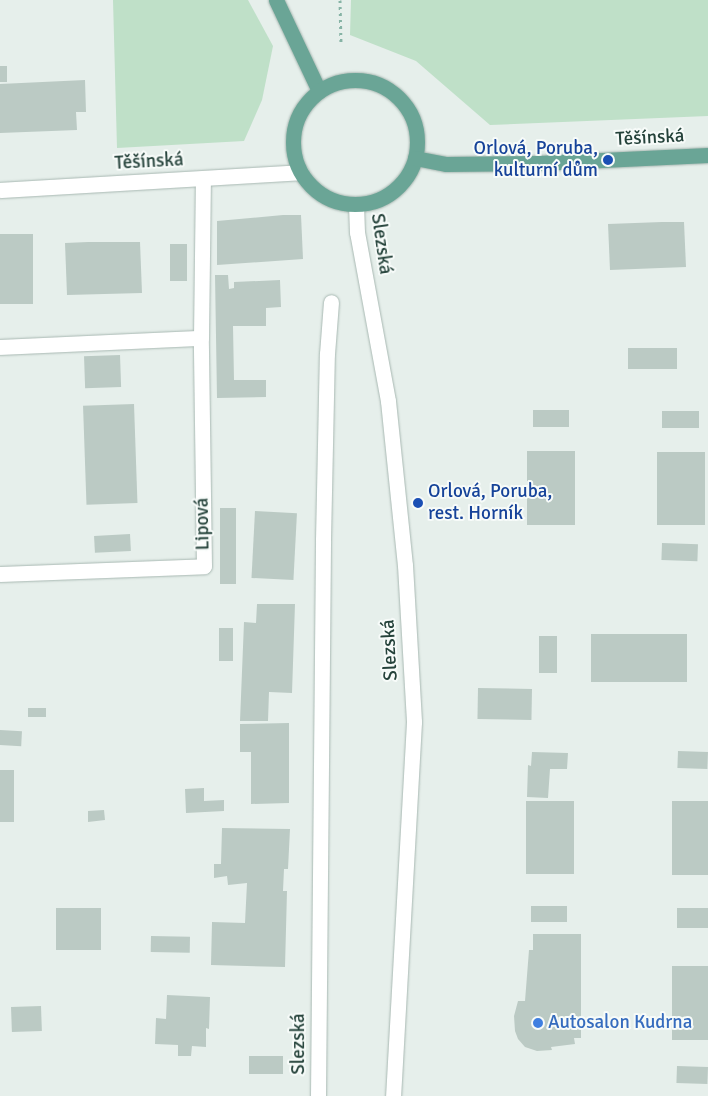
<!DOCTYPE html>
<html>
<head>
<meta charset="utf-8">
<style>
	body { margin:0 }
	#map { position:relative; width:708px; height:1096px; overflow:hidden; background:#e6efeb; font-family:Signika,sans-serif }
	div>[style] { position:absolute }
	.green>* { inset:0; background:#bfe0c8 }
	.building>* { inset:0; background:#bbcac4; transform-origin:0 0 }
	.path>* { height:3px; margin-top:-1.5px; transform-origin:0; background:repeating-linear-gradient(90deg,#86b3a5 0 2.5px,transparent 0 6.5px) }
	.roads { filter:drop-shadow(0 0 1px #a8b8b2) drop-shadow(0 0 1px #a8b8b2) }
	.minor>* { height:15px; margin:-7.5px; padding:0 7.5px; transform-origin:7.5px; border-radius:7.5px; background:#fff }
	.major>* { height:15px; margin:-7.5px; padding:0 7.5px; transform-origin:7.5px; border-radius:7.5px; background:#6aa596 }
	.major>.ring { margin:-7.5px; padding:0; box-sizing:content-box; background:none; border:15px solid #6aa596; border-radius:50% }
	.dots>* { width:14px; height:14px; translate:-50% -50%; box-sizing:border-box; border:2px solid #f7fbf9; border-radius:50% }
	span { translate:-50% -50%; white-space:nowrap; text-align:center; line-height:1.15; -webkit-text-stroke:4px #f7fbf9; paint-order:stroke }
	.street-label { font-size:19px; color:#24423a }
	.transit-label { font-size:19px; color:#164399 }
	.right { translate:-100% -50%; text-align:right }
	.left { translate:0 -50%; text-align:left }
	.shop-label { font-size:19px; color:#366cbe }
</style>
</head>
<body>
<div id="map">
	<div class="green">
		<i style="clip-path:polygon(113px 0,248px 0,273px 46px,262px 100px,244px 141px,117px 148px)"></i>
		<i style="clip-path:polygon(351px 0,708px 0,708px 116px,490px 125px,416px 61px,350px 35px)"></i>
	</div>
	<div class="building">
		<i style="left:0;top:66px;width:7px;height:16px"></i>
		<i style="clip-path:polygon(85px 80px,86px 112px,76px 112px,77px 130px,0 133px,0 84px)"></i>
		<i style="clip-path:polygon(283px 215px,301px 215px,303px 259px,217px 265px,217px 221px)"></i>
		<i style="clip-path:polygon(662px 222px,684px 222px,686px 267px,610px 270px,608px 224px)"></i>
		<i style="left:0;top:234px;width:33px;height:70px"></i>
		<i style="clip-path:polygon(88px 242px,140px 242px,142px 293px,67px 295px,65px 243px)"></i>
		<i style="left:170px;top:244px;width:17px;height:37px"></i>
		<i style="clip-path:polygon(215px 275px,228px 275px,229px 289px,234px 288px,234px 282px,280px 280px,281px 307px,266px 308px,266px 326px,233px 326px,234px 380px,266px 380px,266px 397px,217px 398px)"></i>
		<i style="left:677px;top:348px;width:21px;height:49px;rotate:90deg"></i>
		<i style="left:120px;top:355px;width:32px;height:36px;rotate:88deg"></i>
		<i style="left:134px;top:404px;width:99px;height:51px;rotate:88deg"></i>
		<i style="left:533px;top:410px;width:36px;height:17px"></i>
		<i style="left:662px;top:411px;width:37px;height:17px"></i>
		<i style="left:527px;top:451px;width:48px;height:74px"></i>
		<i style="left:657px;top:452px;width:48px;height:73px"></i>
		<i style="left:220px;top:508px;width:16px;height:76px"></i>
		<i style="left:255px;top:511px;width:42px;height:67px;rotate:3deg"></i>
		<i style="left:130px;top:534px;width:17px;height:36px;rotate:87deg"></i>
		<i style="left:662px;top:543px;width:36px;height:17px;rotate:2deg"></i>
		<i style="clip-path:polygon(257px 604px,295px 604px,292px 693px,269px 692px,268px 721px,240px 721px,244px 622px,256px 623px)"></i>
		<i style="left:219px;top:628px;width:14px;height:33px"></i>
		<i style="left:591px;top:634px;width:96px;height:48px"></i>
		<i style="left:539px;top:636px;width:18px;height:37px"></i>
		<i style="left:478px;top:688px;width:54px;height:31px;rotate:1deg"></i>
		<i style="left:28px;top:708px;width:18px;height:9px"></i>
		<i style="clip-path:polygon(289px 723px,289px 803px,251px 804px,251px 752px,240px 752px,240px 724px)"></i>
		<i style="left:0;top:730px;width:22px;height:15px;rotate:3deg"></i>
		<i style="left:678px;top:751px;width:30px;height:17px;rotate:2deg"></i>
		<i style="clip-path:polygon(532px 752px,568px 753px,567px 769px,550px 769px,548px 798px,527px 797px,528px 765px,531px 766px)"></i>
		<i style="left:0;top:770px;width:14px;height:52px"></i>
		<i style="clip-path:polygon(204px 788px,204px 801px,224px 800px,224px 811px,186px 813px,185px 789px)"></i>
		<i style="left:526px;top:801px;width:48px;height:73px"></i>
		<i style="left:672px;top:801px;width:36px;height:74px"></i>
		<i style="clip-path:polygon(104px 810px,105px 820px,88px 822px,88px 811px)"></i>
		<i style="clip-path:polygon(222px 828px,290px 829px,288px 869px,284px 869px,283px 891px,287px 891px,285px 967px,211px 965px,212px 922px,245px 923px,247px 883px,228px 885px,227px 876px,214px 878px,214px 864px,221px 864px)"></i>
		<i style="left:531px;top:906px;width:36px;height:16px"></i>
		<i style="left:56px;top:908px;width:45px;height:42px"></i>
		<i style="left:677px;top:908px;width:31px;height:20px"></i>
		<i style="clip-path:polygon(533px 934px,581px 934px,581px 1038px,574px 1038px,575px 1044px,551px 1047px,552px 1050px,537px 1051px,525px 1047px,518px 1039px,515px 1031px,514px 1016px,518px 1001px,525px 1001px,529px 950px,533px 950px)"></i>
		<i style="left:151px;top:936px;width:39px;height:16px;rotate:1deg"></i>
		<i style="left:708px;top:966px;width:74px;height:36px;rotate:90deg"></i>
		<i style="clip-path:polygon(167px 995px,210px 997px,209px 1029px,206px 1028px,206px 1047px,192px 1046px,191px 1056px,178px 1056px,178px 1045px,155px 1044px,156px 1018px,166px 1019px)"></i>
		<i style="left:41px;top:1006px;width:25px;height:30px;rotate:88deg"></i>
		<i style="left:283px;top:1056px;width:18px;height:34px;rotate:90deg"></i>
		<i style="left:677px;top:1066px;width:31px;height:17px;rotate:2deg"></i>
	</div>
	<div class="path">
		<i style="left:340px;top:0;width:43px;rotate:88.7deg"></i>
	</div>
	<div class="roads">
		<div class="minor">
			<i style="left:0;top:190px;width:301px;rotate:-3.4deg"></i>
			<i style="left:356px;top:204px;width:28px;rotate:88deg"></i>
			<i style="left:357px;top:232px;width:172px;rotate:79.6deg"></i>
			<i style="left:388px;top:401px;width:165px;rotate:84.1deg"></i>
			<i style="left:405px;top:565px;width:157px;rotate:86.7deg"></i>
			<i style="left:414px;top:722px;width:375px;rotate:93.2deg"></i>
			<i style="left:0;top:347px;width:201px;rotate:-2.6deg"></i>
			<i style="left:0;top:574px;width:204px;rotate:-2.2deg"></i>
			<i style="left:204px;top:566px;width:228px;rotate:-90.8deg"></i>
			<i style="left:201px;top:338px;width:159px;rotate:-89.3deg"></i>
			<i style="left:318px;top:1096px;width:556px;rotate:-89.48deg"></i>
			<i style="left:323px;top:540px;width:186px;rotate:-88.8deg"></i>
			<i style="left:327px;top:354px;width:52px;rotate:-85.6deg"></i>
		</div>
		<div class="major">
			<i style="left:276px;top:0;width:101px;rotate:64.7deg"></i>
			<i class="ring" style="left:293px;top:80px;width:109px;height:109px"></i>
			<i style="left:415px;top:158px;width:32px;rotate:11deg"></i>
			<i style="left:446px;top:164px;width:93px;rotate:-0.6deg"></i>
			<i style="left:539px;top:163px;width:169px;rotate:-2.7deg"></i>
		</div>
	</div>
	<div class="dots">
		<i style="left:608px;top:160px;background:#1a4fb4"></i>
		<i style="left:418px;top:503px;background:#1a4fb4"></i>
		<i style="left:538px;top:1023px;background:#3f7fe0"></i>
	</div>
	<div class="street-label">
		<span style="left:650px;top:138px;rotate:-3deg">Těšínská</span>
		<span style="left:149px;top:162px;rotate:-3deg">Těšínská</span>
		<span style="left:381px;top:244px;rotate:82deg">Slezská</span>
		<span style="left:203px;top:524px;rotate:-91deg">Lipová</span>
		<span style="left:390px;top:650px;rotate:-93deg">Slezská</span>
		<span style="left:299px;top:1044px;rotate:-90deg">Slezská</span>
	</div>
	<div class="transit-label">
		<span class="right" style="left:598px;top:160px">Orlová, Poruba,<br>kulturní dům</span>
		<span class="left" style="left:428px;top:503px">Orlová, Poruba,<br>rest. Horník</span>
	</div>
	<div class="shop-label">
		<span class="left" style="left:548px;top:1023px">Autosalon Kudrna</span>
	</div>
</div>
</body>
</html>
